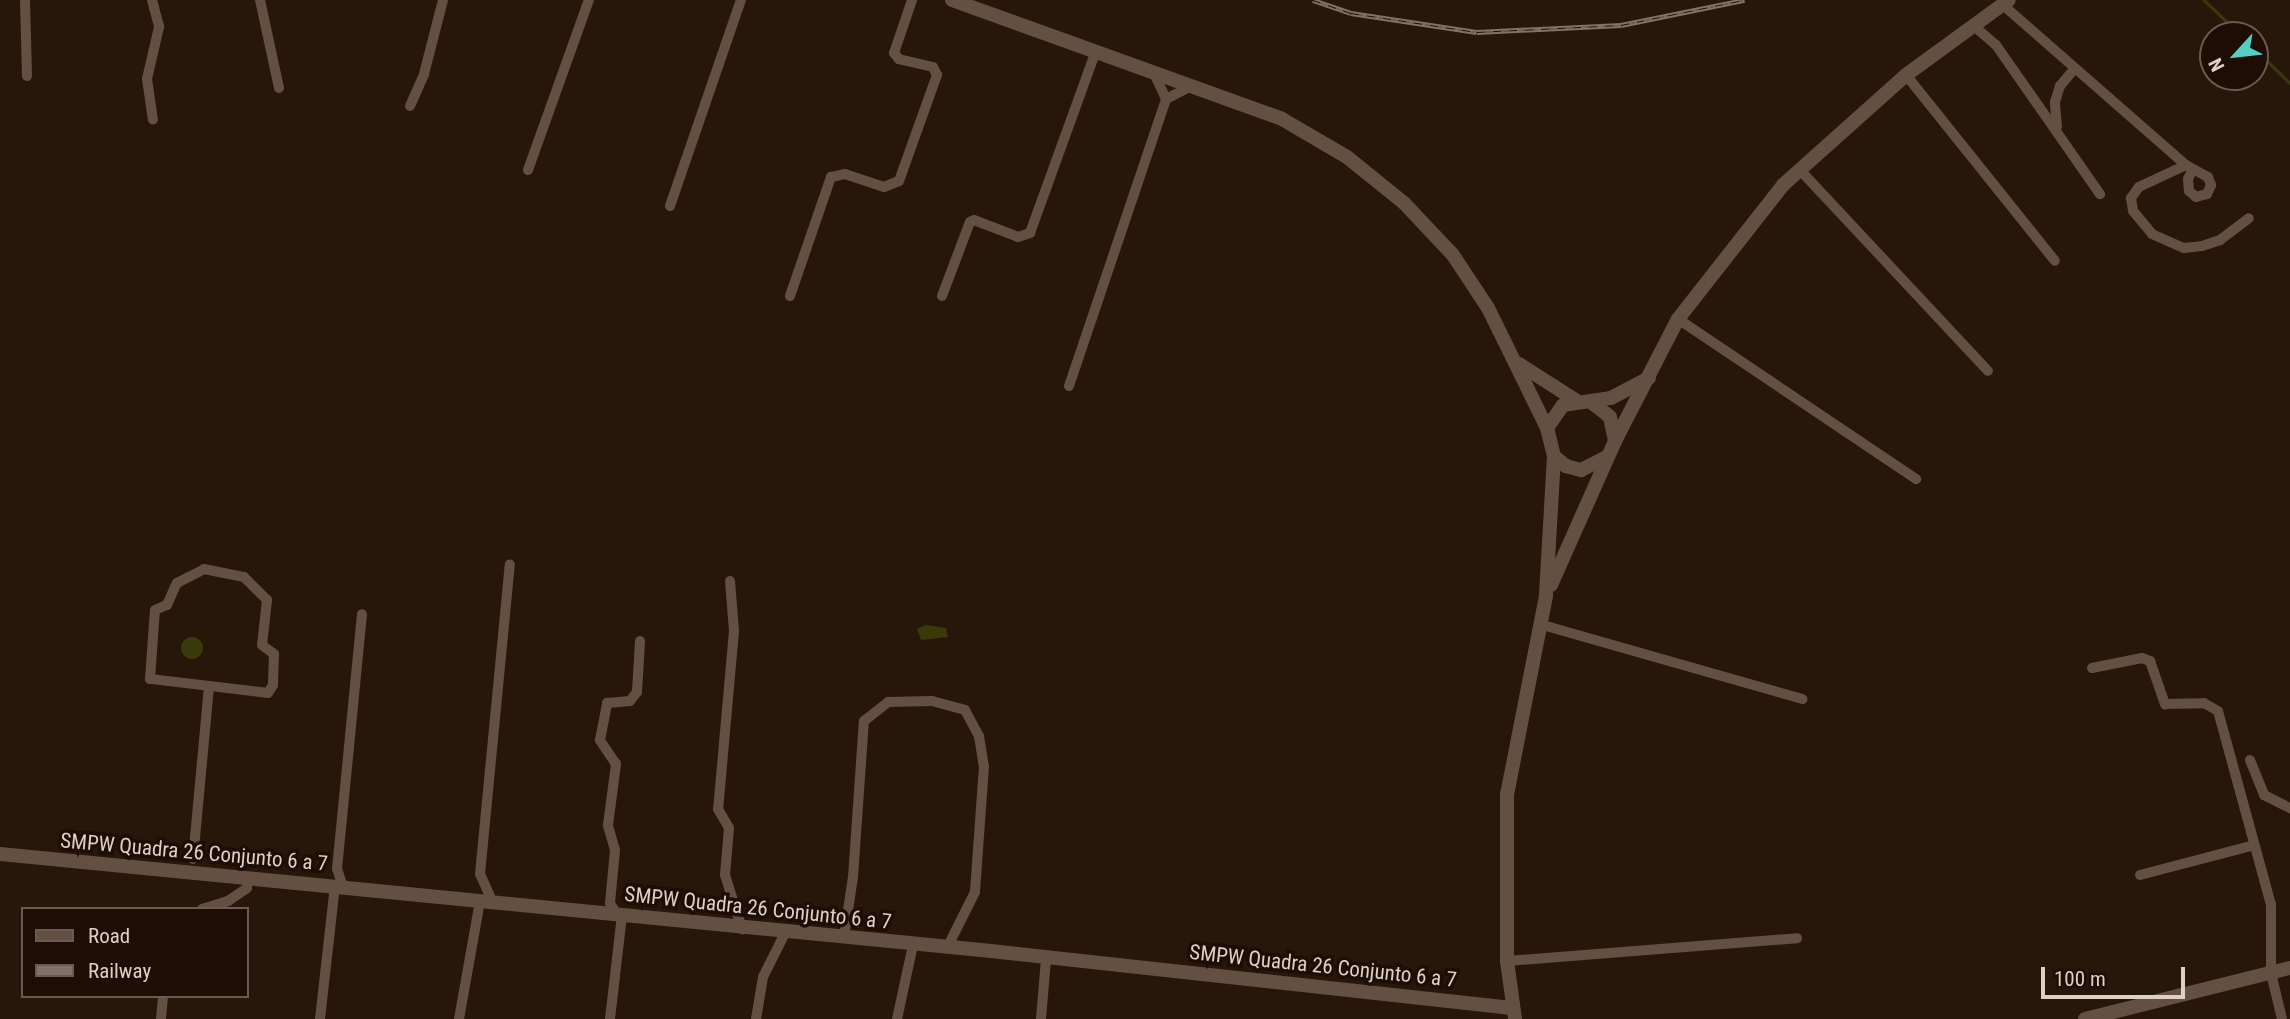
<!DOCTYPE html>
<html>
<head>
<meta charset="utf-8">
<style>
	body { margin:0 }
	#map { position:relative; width:2290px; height:1019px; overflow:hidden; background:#27170b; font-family:"Roboto Condensed",sans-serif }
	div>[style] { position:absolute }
	.water>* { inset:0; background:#3a390a }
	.round { border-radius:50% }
	.stream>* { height:2.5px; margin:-1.25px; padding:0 1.25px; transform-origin:1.25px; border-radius:1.25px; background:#3a390a }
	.street>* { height:10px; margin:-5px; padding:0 5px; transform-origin:5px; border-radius:5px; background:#645043 }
	.secondary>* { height:14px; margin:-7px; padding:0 7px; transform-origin:7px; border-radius:7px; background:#645043 }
	.rail>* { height:5px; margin-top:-2.5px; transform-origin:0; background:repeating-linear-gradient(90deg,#1d0d04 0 8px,#807268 0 16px); box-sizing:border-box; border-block:2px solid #807268 }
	span { translate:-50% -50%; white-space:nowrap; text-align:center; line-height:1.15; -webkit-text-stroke:7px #1d0d04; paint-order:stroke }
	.street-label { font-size:21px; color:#dcd0c8 }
	.legend { position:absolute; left:21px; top:907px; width:228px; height:91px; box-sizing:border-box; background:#1d0d04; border:2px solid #695b52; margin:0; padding:9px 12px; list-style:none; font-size:21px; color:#dcd0c8 }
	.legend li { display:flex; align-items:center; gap:14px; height:35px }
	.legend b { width:35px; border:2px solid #695b52 }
	.north { position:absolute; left:2199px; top:21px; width:70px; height:70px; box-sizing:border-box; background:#1d0d04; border:2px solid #695b52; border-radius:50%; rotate:243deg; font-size:19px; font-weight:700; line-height:28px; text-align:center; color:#dcd0c8 }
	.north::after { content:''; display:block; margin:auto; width:24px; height:32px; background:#55cec6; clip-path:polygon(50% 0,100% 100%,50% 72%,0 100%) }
	.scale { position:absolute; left:2041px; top:967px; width:144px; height:32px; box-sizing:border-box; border:4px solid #dcd0c8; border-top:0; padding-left:9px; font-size:21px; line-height:24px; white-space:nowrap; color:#dcd0c8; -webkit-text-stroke:5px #1d0d04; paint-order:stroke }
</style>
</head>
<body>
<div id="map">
	<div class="water">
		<i style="clip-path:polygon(926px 625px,946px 628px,948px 637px,921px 640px,917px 629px)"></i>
		<i class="round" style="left:181px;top:637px;width:22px;height:22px"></i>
	</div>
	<div class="stream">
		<i style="left:2204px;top:0;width:51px;rotate:43.4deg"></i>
		<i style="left:2255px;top:49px;width:49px;rotate:44.2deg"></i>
	</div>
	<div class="street">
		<i style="left:25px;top:0;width:76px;rotate:88.5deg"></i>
		<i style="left:152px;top:0;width:28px;rotate:75deg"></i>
		<i style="left:159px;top:27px;width:53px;rotate:103deg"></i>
		<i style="left:147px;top:79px;width:41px;rotate:81.7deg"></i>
		<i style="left:260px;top:0;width:90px;rotate:77.8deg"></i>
		<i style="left:2003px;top:5px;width:243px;rotate:41.2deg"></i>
		<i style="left:2186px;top:165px;width:25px;rotate:29deg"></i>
		<i style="left:2208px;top:177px;width:9px;rotate:69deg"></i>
		<i style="left:2211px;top:185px;width:10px;rotate:114deg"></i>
		<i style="left:2207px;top:194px;width:11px;rotate:165deg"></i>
		<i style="left:2196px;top:197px;width:9px;rotate:-139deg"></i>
		<i style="left:2189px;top:191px;width:12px;rotate:-95deg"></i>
		<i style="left:2188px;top:179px;width:11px;rotate:-63deg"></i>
		<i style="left:1974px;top:26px;width:29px;rotate:41deg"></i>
		<i style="left:1996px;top:45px;width:182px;rotate:55.1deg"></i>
		<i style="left:1153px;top:71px;width:31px;rotate:65deg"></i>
		<i style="left:1906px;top:75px;width:238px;rotate:51.3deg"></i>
		<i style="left:410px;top:106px;width:35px;rotate:-66deg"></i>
		<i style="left:424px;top:74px;width:76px;rotate:-75.6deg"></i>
		<i style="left:2057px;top:127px;width:25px;rotate:-95deg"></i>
		<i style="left:2055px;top:102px;width:17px;rotate:-73deg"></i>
		<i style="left:2060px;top:86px;width:23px;rotate:-50deg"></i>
		<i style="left:2186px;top:165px;width:52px;rotate:154.9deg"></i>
		<i style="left:2139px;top:187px;width:14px;rotate:126deg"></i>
		<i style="left:2131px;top:198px;width:13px;rotate:81deg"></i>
		<i style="left:2133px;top:211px;width:30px;rotate:50deg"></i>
		<i style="left:2152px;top:234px;width:35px;rotate:24deg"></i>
		<i style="left:2184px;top:248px;width:18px;rotate:-6deg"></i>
		<i style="left:2202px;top:246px;width:19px;rotate:-18deg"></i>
		<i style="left:2220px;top:240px;width:36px;rotate:-37deg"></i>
		<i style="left:528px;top:170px;width:181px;rotate:-70.3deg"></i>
		<i style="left:1800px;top:170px;width:275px;rotate:46.9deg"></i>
		<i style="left:670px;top:206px;width:218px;rotate:-71deg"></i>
		<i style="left:790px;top:296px;width:126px;rotate:-71deg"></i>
		<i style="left:831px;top:177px;width:14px;rotate:-12deg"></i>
		<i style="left:845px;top:174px;width:41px;rotate:18.4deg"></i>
		<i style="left:884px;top:187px;width:16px;rotate:-22deg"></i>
		<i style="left:899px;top:181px;width:113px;rotate:-70.3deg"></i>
		<i style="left:937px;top:75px;width:9px;rotate:-117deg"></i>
		<i style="left:933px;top:67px;width:35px;rotate:-167deg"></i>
		<i style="left:899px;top:59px;width:8px;rotate:-130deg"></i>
		<i style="left:894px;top:53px;width:56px;rotate:-71.2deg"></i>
		<i style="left:942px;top:296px;width:79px;rotate:-69.3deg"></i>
		<i style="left:970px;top:222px;width:4px;rotate:-27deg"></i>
		<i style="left:974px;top:220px;width:47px;rotate:21.1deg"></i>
		<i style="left:1018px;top:237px;width:13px;rotate:-18deg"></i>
		<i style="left:1030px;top:233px;width:194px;rotate:-70.1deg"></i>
		<i style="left:1678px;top:319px;width:287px;rotate:33.9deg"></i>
		<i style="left:1069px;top:386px;width:303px;rotate:-71.3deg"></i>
		<i style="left:1166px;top:99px;width:29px;rotate:-27deg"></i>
		<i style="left:204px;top:569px;width:41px;rotate:11.3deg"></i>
		<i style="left:244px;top:577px;width:33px;rotate:45deg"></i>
		<i style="left:267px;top:600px;width:45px;rotate:96.3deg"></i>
		<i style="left:262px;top:645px;width:15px;rotate:37deg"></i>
		<i style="left:274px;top:654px;width:31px;rotate:92deg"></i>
		<i style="left:273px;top:685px;width:9px;rotate:122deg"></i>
		<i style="left:268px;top:693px;width:119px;rotate:-173.2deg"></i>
		<i style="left:150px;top:679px;width:69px;rotate:-85.9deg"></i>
		<i style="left:155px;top:610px;width:13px;rotate:-23deg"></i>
		<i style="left:167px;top:605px;width:24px;rotate:-66deg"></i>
		<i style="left:177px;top:583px;width:30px;rotate:-27deg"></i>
		<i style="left:730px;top:581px;width:50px;rotate:85.4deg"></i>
		<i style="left:734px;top:631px;width:179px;rotate:95.1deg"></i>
		<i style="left:718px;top:809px;width:22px;rotate:60deg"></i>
		<i style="left:729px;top:828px;width:47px;rotate:94.9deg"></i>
		<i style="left:725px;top:875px;width:57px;rotate:72.5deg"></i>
		<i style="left:1539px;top:624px;width:274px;rotate:15.9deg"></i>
		<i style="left:2092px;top:668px;width:51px;rotate:-11.3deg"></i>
		<i style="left:2142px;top:658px;width:9px;rotate:21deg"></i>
		<i style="left:2150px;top:661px;width:46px;rotate:70.8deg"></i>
		<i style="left:2165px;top:704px;width:39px;rotate:-1deg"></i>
		<i style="left:2204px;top:703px;width:16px;rotate:30deg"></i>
		<i style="left:2218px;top:711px;width:201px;rotate:74.7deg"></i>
		<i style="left:2271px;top:905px;width:68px;rotate:90deg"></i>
		<i style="left:2271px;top:973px;width:47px;rotate:76.6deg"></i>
		<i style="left:2250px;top:760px;width:38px;rotate:68deg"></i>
		<i style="left:2264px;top:795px;width:29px;rotate:27deg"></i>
		<i style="left:193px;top:859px;width:172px;rotate:-84.7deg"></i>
		<i style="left:2140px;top:875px;width:118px;rotate:-14.7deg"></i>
		<i style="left:343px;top:887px;width:19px;rotate:-108deg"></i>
		<i style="left:337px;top:869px;width:256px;rotate:-84.4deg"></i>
		<i style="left:493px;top:903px;width:32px;rotate:-114deg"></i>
		<i style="left:480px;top:874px;width:311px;rotate:-84.5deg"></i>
		<i style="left:202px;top:909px;width:27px;rotate:-17deg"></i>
		<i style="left:228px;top:901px;width:23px;rotate:-34deg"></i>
		<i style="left:247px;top:888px;width:10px;rotate:-84deg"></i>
		<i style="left:618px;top:916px;width:15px;rotate:-122deg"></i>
		<i style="left:610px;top:903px;width:53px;rotate:-84.6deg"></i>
		<i style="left:615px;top:850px;width:26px;rotate:-106deg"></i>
		<i style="left:608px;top:825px;width:62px;rotate:-82.5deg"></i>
		<i style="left:616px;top:764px;width:29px;rotate:-124deg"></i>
		<i style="left:600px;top:740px;width:38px;rotate:-79deg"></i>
		<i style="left:607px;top:703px;width:23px;rotate:-5deg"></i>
		<i style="left:630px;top:701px;width:11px;rotate:-52deg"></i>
		<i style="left:637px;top:692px;width:51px;rotate:-86.6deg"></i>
		<i style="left:844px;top:937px;width:61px;rotate:-81.5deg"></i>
		<i style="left:853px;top:877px;width:156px;rotate:-86deg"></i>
		<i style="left:864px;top:721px;width:31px;rotate:-38deg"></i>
		<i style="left:888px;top:702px;width:44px;rotate:-1.3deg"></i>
		<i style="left:932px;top:701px;width:34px;rotate:15deg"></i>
		<i style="left:965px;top:710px;width:30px;rotate:62deg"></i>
		<i style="left:979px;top:736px;width:30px;rotate:81deg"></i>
		<i style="left:984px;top:766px;width:126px;rotate:94.1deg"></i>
		<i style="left:975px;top:892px;width:63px;rotate:116.6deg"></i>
		<i style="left:1507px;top:961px;width:291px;rotate:-4.5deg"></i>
		<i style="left:161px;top:1019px;width:23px;rotate:-85deg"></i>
		<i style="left:320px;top:1019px;width:134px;rotate:-83.6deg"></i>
		<i style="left:459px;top:1019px;width:120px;rotate:-79.9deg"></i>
		<i style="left:610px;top:1019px;width:104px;rotate:-83.4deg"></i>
		<i style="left:756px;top:1019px;width:43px;rotate:-80.5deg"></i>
		<i style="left:763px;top:977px;width:49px;rotate:-63.4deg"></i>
		<i style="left:897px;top:1019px;width:76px;rotate:-77.8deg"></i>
		<i style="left:1041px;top:1019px;width:60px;rotate:-85.2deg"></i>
	</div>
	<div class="secondary">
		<i style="left:952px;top:0;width:351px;rotate:19.8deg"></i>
		<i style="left:1282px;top:119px;width:75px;rotate:30.3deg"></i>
		<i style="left:1347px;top:157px;width:73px;rotate:38.9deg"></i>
		<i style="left:1404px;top:203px;width:71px;rotate:46.7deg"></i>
		<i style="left:1453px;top:255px;width:64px;rotate:56.6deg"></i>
		<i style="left:1488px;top:308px;width:134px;rotate:63.8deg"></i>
		<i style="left:1547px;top:428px;width:29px;rotate:76deg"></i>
		<i style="left:1554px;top:456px;width:140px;rotate:93.3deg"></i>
		<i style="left:1546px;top:596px;width:202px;rotate:101.1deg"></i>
		<i style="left:1507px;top:794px;width:167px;rotate:90deg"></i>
		<i style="left:1507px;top:961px;width:59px;rotate:82.1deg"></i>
		<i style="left:1519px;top:364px;width:69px;rotate:32.5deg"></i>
		<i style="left:1591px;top:402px;width:24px;rotate:38deg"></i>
		<i style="left:1610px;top:417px;width:25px;rotate:78deg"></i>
		<i style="left:1547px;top:428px;width:28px;rotate:-55deg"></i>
		<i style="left:1563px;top:405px;width:49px;rotate:-8.3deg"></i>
		<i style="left:1611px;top:398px;width:43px;rotate:-27.8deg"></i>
		<i style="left:1554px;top:456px;width:16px;rotate:40deg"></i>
		<i style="left:1566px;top:466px;width:16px;rotate:15deg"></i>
		<i style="left:1581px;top:470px;width:30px;rotate:-27deg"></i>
		<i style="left:1551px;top:585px;width:158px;rotate:-66deg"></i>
		<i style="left:1615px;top:441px;width:137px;rotate:-62.7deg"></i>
		<i style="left:1678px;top:319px;width:170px;rotate:-51.9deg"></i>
		<i style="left:1783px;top:185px;width:165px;rotate:-41.8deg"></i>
		<i style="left:1906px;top:75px;width:127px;rotate:-36.1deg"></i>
		<i style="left:0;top:854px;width:996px;rotate:5.59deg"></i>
		<i style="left:991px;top:951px;width:524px;rotate:6.24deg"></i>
		<i style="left:2085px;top:1019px;width:211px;rotate:-14deg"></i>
	</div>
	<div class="rail">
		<i style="left:1313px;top:0;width:40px;rotate:18.9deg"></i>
		<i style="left:1351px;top:13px;width:127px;rotate:8.6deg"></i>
		<i style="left:1477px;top:32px;width:144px;rotate:-2.8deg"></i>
		<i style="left:1621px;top:25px;width:126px;rotate:-11.5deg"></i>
	</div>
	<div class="street-label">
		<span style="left:194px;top:852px;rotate:5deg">SMPW Quadra 26 Conjunto 6 a 7</span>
		<span style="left:758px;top:908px;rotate:6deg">SMPW Quadra 26 Conjunto 6 a 7</span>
		<span style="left:1323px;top:966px;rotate:6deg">SMPW Quadra 26 Conjunto 6 a 7</span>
	</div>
	<ul class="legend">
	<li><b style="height:9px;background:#645043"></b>Road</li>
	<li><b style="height:9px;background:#807268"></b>Railway</li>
	</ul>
	<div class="north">N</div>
	<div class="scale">100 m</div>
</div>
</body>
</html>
